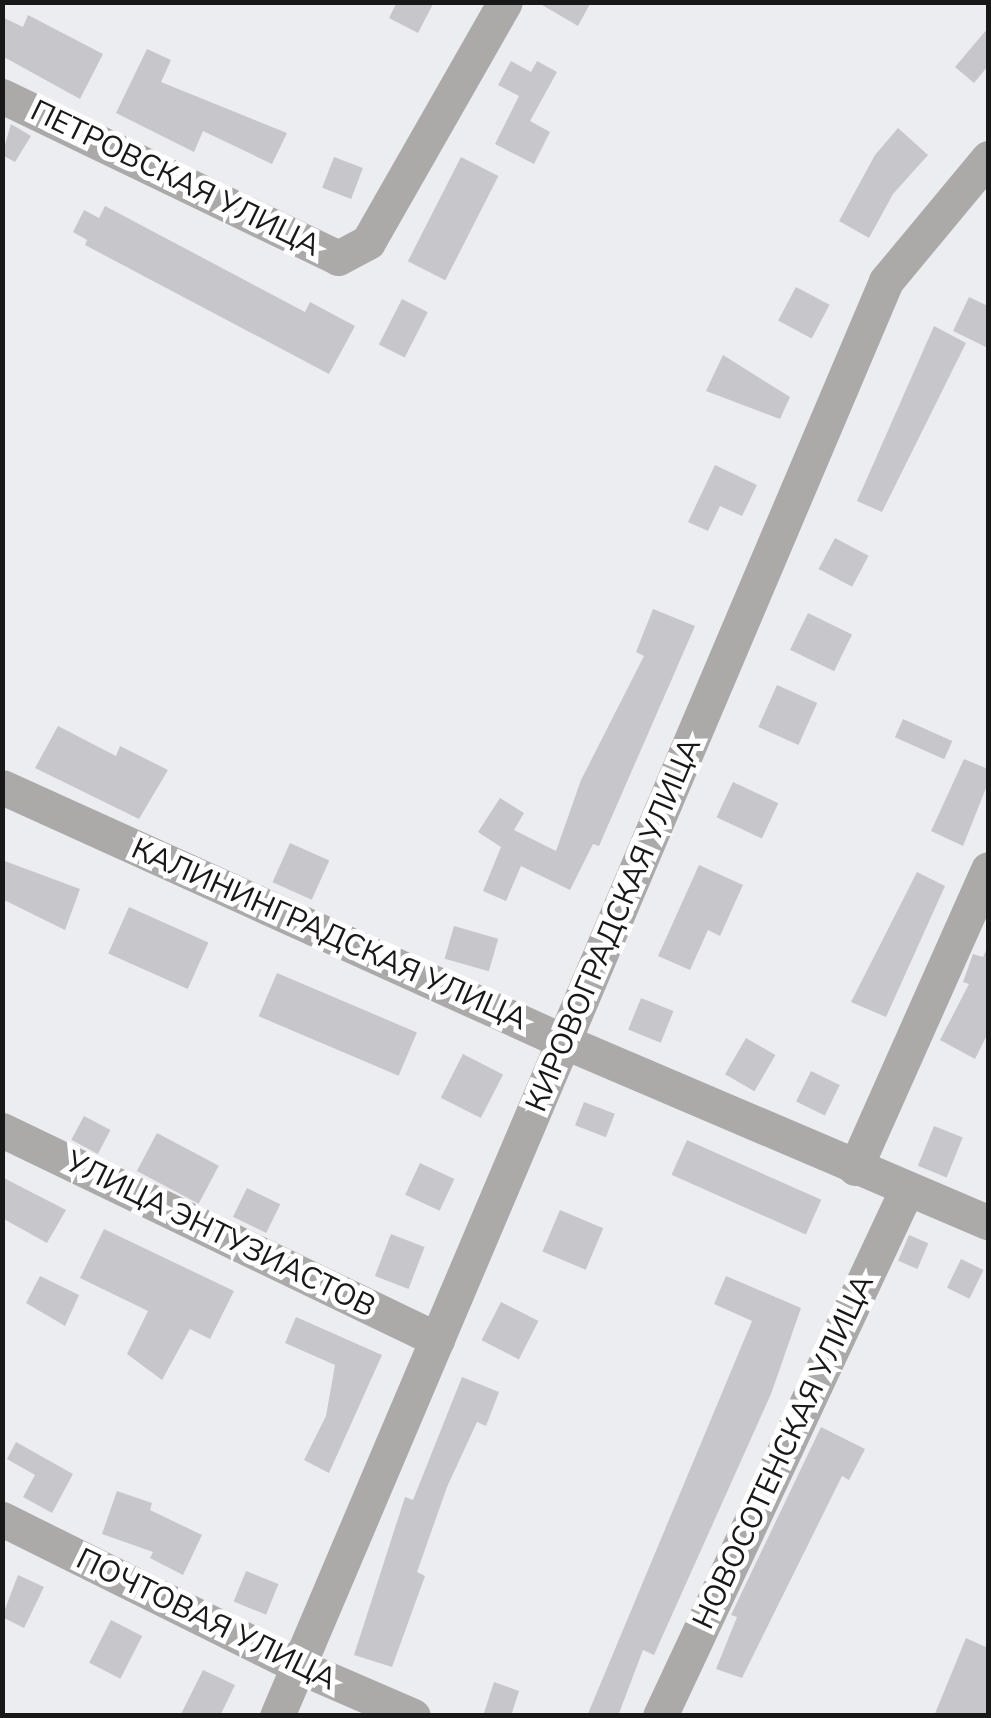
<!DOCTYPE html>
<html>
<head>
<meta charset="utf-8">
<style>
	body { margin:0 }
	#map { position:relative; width:991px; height:1718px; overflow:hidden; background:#ecedf1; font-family:"Nunito Sans",sans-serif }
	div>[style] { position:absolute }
	.building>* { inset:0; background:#c7c7cb; transform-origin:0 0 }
	.minor>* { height:35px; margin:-17.5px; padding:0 17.5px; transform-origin:17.5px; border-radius:17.5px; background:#abaaa9 }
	span { translate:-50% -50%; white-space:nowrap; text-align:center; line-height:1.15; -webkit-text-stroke:10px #fff; paint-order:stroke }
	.street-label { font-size:30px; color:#181819 }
	.frame { position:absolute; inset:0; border:5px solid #181819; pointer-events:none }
</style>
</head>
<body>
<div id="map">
	<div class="building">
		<i style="clip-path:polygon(397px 2px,434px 2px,418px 33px,389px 18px)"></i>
		<i style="clip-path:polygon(537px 2px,591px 2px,578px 26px)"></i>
		<i style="clip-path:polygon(28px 15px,103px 54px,80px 99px,2px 56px,2px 17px,23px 27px)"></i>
		<i style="clip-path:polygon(988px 28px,988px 66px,974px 83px,955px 67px)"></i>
		<i style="clip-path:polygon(147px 49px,171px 60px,161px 82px,287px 133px,272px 164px,203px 131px,194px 152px,116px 113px)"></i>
		<i style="clip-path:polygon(511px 61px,531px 72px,537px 61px,557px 72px,530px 121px,550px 132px,534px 164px,495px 144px,519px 96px,498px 85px)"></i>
		<i style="clip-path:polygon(11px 124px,31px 136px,15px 162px,2px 155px)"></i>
		<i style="clip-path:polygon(898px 128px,928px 155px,893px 194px,869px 238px,839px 221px,875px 155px)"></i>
		<i style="left:334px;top:157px;width:31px;height:33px;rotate:21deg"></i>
		<i style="left:461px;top:157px;width:42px;height:117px;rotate:27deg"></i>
		<i style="clip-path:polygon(105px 206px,305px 312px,310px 302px,355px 326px,329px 374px,85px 245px,87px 240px,73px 232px,84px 210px,99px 218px)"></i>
		<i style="left:796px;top:287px;width:38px;height:38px;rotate:28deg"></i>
		<i style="clip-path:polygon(969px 297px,988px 306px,988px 348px,953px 331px)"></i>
		<i style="left:402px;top:299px;width:29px;height:51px;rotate:27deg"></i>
		<i style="clip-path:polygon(934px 326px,966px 343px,882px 512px,857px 501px)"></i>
		<i style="clip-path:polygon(723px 355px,790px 397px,780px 419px,706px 391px)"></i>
		<i style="clip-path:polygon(715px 465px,757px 485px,742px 516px,720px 506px,708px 531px,688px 522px)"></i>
		<i style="left:835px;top:538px;width:38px;height:35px;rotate:28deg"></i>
		<i style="clip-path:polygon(653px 609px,695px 626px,599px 846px,593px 844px,570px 890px,521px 866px,506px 901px,483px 891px,501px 847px,478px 832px,500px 798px,524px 813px,514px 830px,556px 851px,581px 780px,644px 656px,636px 652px)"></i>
		<i style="left:808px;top:613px;width:49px;height:41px;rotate:26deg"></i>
		<i style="left:777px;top:685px;width:44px;height:46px;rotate:24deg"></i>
		<i style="left:903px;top:719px;width:54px;height:20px;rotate:24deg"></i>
		<i style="clip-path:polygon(58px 726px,116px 756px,120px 746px,168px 770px,139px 819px,35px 768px)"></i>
		<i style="clip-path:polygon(964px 759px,988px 769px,988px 783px,963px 846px,931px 831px)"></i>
		<i style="left:733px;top:782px;width:50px;height:39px;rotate:25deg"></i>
		<i style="left:290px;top:843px;width:43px;height:43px;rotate:24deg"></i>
		<i style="clip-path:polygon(2px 860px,80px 889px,65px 930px,2px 899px)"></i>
		<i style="clip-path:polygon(699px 865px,743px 885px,720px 936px,708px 930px,690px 970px,658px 956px)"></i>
		<i style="clip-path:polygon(917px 872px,945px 886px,886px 1017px,851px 1002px)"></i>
		<i style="left:129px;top:907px;width:87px;height:51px;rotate:24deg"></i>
		<i style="left:454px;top:926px;width:46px;height:34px;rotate:16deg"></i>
		<i style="clip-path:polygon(988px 946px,988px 1033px,975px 1059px,940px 1040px,969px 984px,963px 982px,973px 954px,983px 957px)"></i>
		<i style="left:277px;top:973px;width:152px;height:47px;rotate:23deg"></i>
		<i style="left:641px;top:998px;width:35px;height:34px;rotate:22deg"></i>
		<i style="left:746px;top:1038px;width:34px;height:42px;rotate:30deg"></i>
		<i style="left:463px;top:1054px;width:45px;height:49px;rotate:27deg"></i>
		<i style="left:811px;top:1071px;width:32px;height:34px;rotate:26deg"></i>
		<i style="left:584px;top:1102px;width:33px;height:25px;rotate:21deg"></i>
		<i style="left:84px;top:1116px;width:30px;height:27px;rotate:28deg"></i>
		<i style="left:934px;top:1126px;width:31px;height:43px;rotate:22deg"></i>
		<i style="left:157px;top:1133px;width:70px;height:43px;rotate:28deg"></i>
		<i style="left:687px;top:1140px;width:147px;height:38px;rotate:24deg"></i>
		<i style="left:420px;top:1163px;width:38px;height:35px;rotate:25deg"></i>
		<i style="clip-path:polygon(2px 1177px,66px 1210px,47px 1243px,2px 1218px)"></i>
		<i style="left:247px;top:1188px;width:37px;height:32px;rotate:26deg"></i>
		<i style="left:560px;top:1210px;width:47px;height:45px;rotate:23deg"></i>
		<i style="clip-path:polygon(104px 1229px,234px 1291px,210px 1339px,190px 1329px,162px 1380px,127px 1354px,148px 1311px,80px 1278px)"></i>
		<i style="left:391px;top:1234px;width:36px;height:45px;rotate:21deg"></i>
		<i style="left:909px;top:1235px;width:21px;height:28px;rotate:23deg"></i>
		<i style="left:961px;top:1259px;width:25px;height:32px;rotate:26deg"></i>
		<i style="clip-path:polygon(40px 1276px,79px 1295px,65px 1326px,26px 1303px)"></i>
		<i style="clip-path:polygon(726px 1276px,801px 1308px,771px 1394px,654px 1655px,643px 1650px,618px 1716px,587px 1716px,752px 1321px,714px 1304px)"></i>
		<i style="left:501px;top:1302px;width:42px;height:43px;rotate:27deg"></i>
		<i style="clip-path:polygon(296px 1317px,382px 1355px,329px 1473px,304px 1460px,326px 1416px,335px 1365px,285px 1343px)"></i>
		<i style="clip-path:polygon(462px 1377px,499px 1392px,486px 1426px,477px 1422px,447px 1487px,417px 1572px,425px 1576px,392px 1667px,354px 1655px,405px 1497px,413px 1500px)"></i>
		<i style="clip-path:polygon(821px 1427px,865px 1449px,849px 1480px,842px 1476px,742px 1678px,716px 1669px,737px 1617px,731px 1615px)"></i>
		<i style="clip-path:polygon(16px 1442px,73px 1474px,52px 1513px,23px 1497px,35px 1475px,7px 1459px)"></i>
		<i style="clip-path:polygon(117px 1491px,152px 1503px,150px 1510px,202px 1535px,183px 1575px,150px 1558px,153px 1552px,102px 1534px)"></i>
		<i style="left:246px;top:1571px;width:35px;height:33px;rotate:22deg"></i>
		<i style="clip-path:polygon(18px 1575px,44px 1587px,24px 1628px,2px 1617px)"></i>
		<i style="left:111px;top:1620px;width:35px;height:48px;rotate:27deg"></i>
		<i style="clip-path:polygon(966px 1638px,988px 1648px,988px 1716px,934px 1716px)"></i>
		<i style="clip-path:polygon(203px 1670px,235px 1685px,220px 1716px,180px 1716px)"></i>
		<i style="clip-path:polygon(494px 1682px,519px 1691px,511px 1716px,483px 1716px)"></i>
	</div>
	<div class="minor">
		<i style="left:2px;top:96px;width:373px;rotate:25.7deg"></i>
		<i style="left:338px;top:258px;width:34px;rotate:-28deg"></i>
		<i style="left:368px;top:242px;width:276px;rotate:-60.3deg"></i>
		<i style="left:2px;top:787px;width:618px;rotate:24.37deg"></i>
		<i style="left:565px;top:1042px;width:460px;rotate:23.1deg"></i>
		<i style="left:2px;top:1130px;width:483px;rotate:25.7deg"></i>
		<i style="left:855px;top:1168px;width:327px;rotate:-66deg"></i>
		<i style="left:2px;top:1519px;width:333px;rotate:26.4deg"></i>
		<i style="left:300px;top:1667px;width:123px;rotate:23.4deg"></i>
		<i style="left:277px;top:1716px;width:1559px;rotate:-67deg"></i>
		<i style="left:886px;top:281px;width:160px;rotate:-50.3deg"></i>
		<i style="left:660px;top:1716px;width:582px;rotate:-64.89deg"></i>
	</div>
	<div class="street-label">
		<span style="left:175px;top:179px;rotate:26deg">ПЕТРОВСКАЯ УЛИЦА</span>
		<span style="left:614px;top:925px;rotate:-67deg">КИРОВОГРАДСКАЯ УЛИЦА</span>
		<span style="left:329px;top:935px;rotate:24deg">КАЛИНИНГРАДСКАЯ УЛИЦА</span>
		<span style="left:220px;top:1235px;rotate:26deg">УЛИЦА ЭНТУЗИАСТОВ</span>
		<span style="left:784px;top:1452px;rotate:-65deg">НОВОСОТЕНСКАЯ УЛИЦА</span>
		<span style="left:206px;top:1620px;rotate:26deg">ПОЧТОВАЯ УЛИЦА</span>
	</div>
	<div class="frame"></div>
</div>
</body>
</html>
